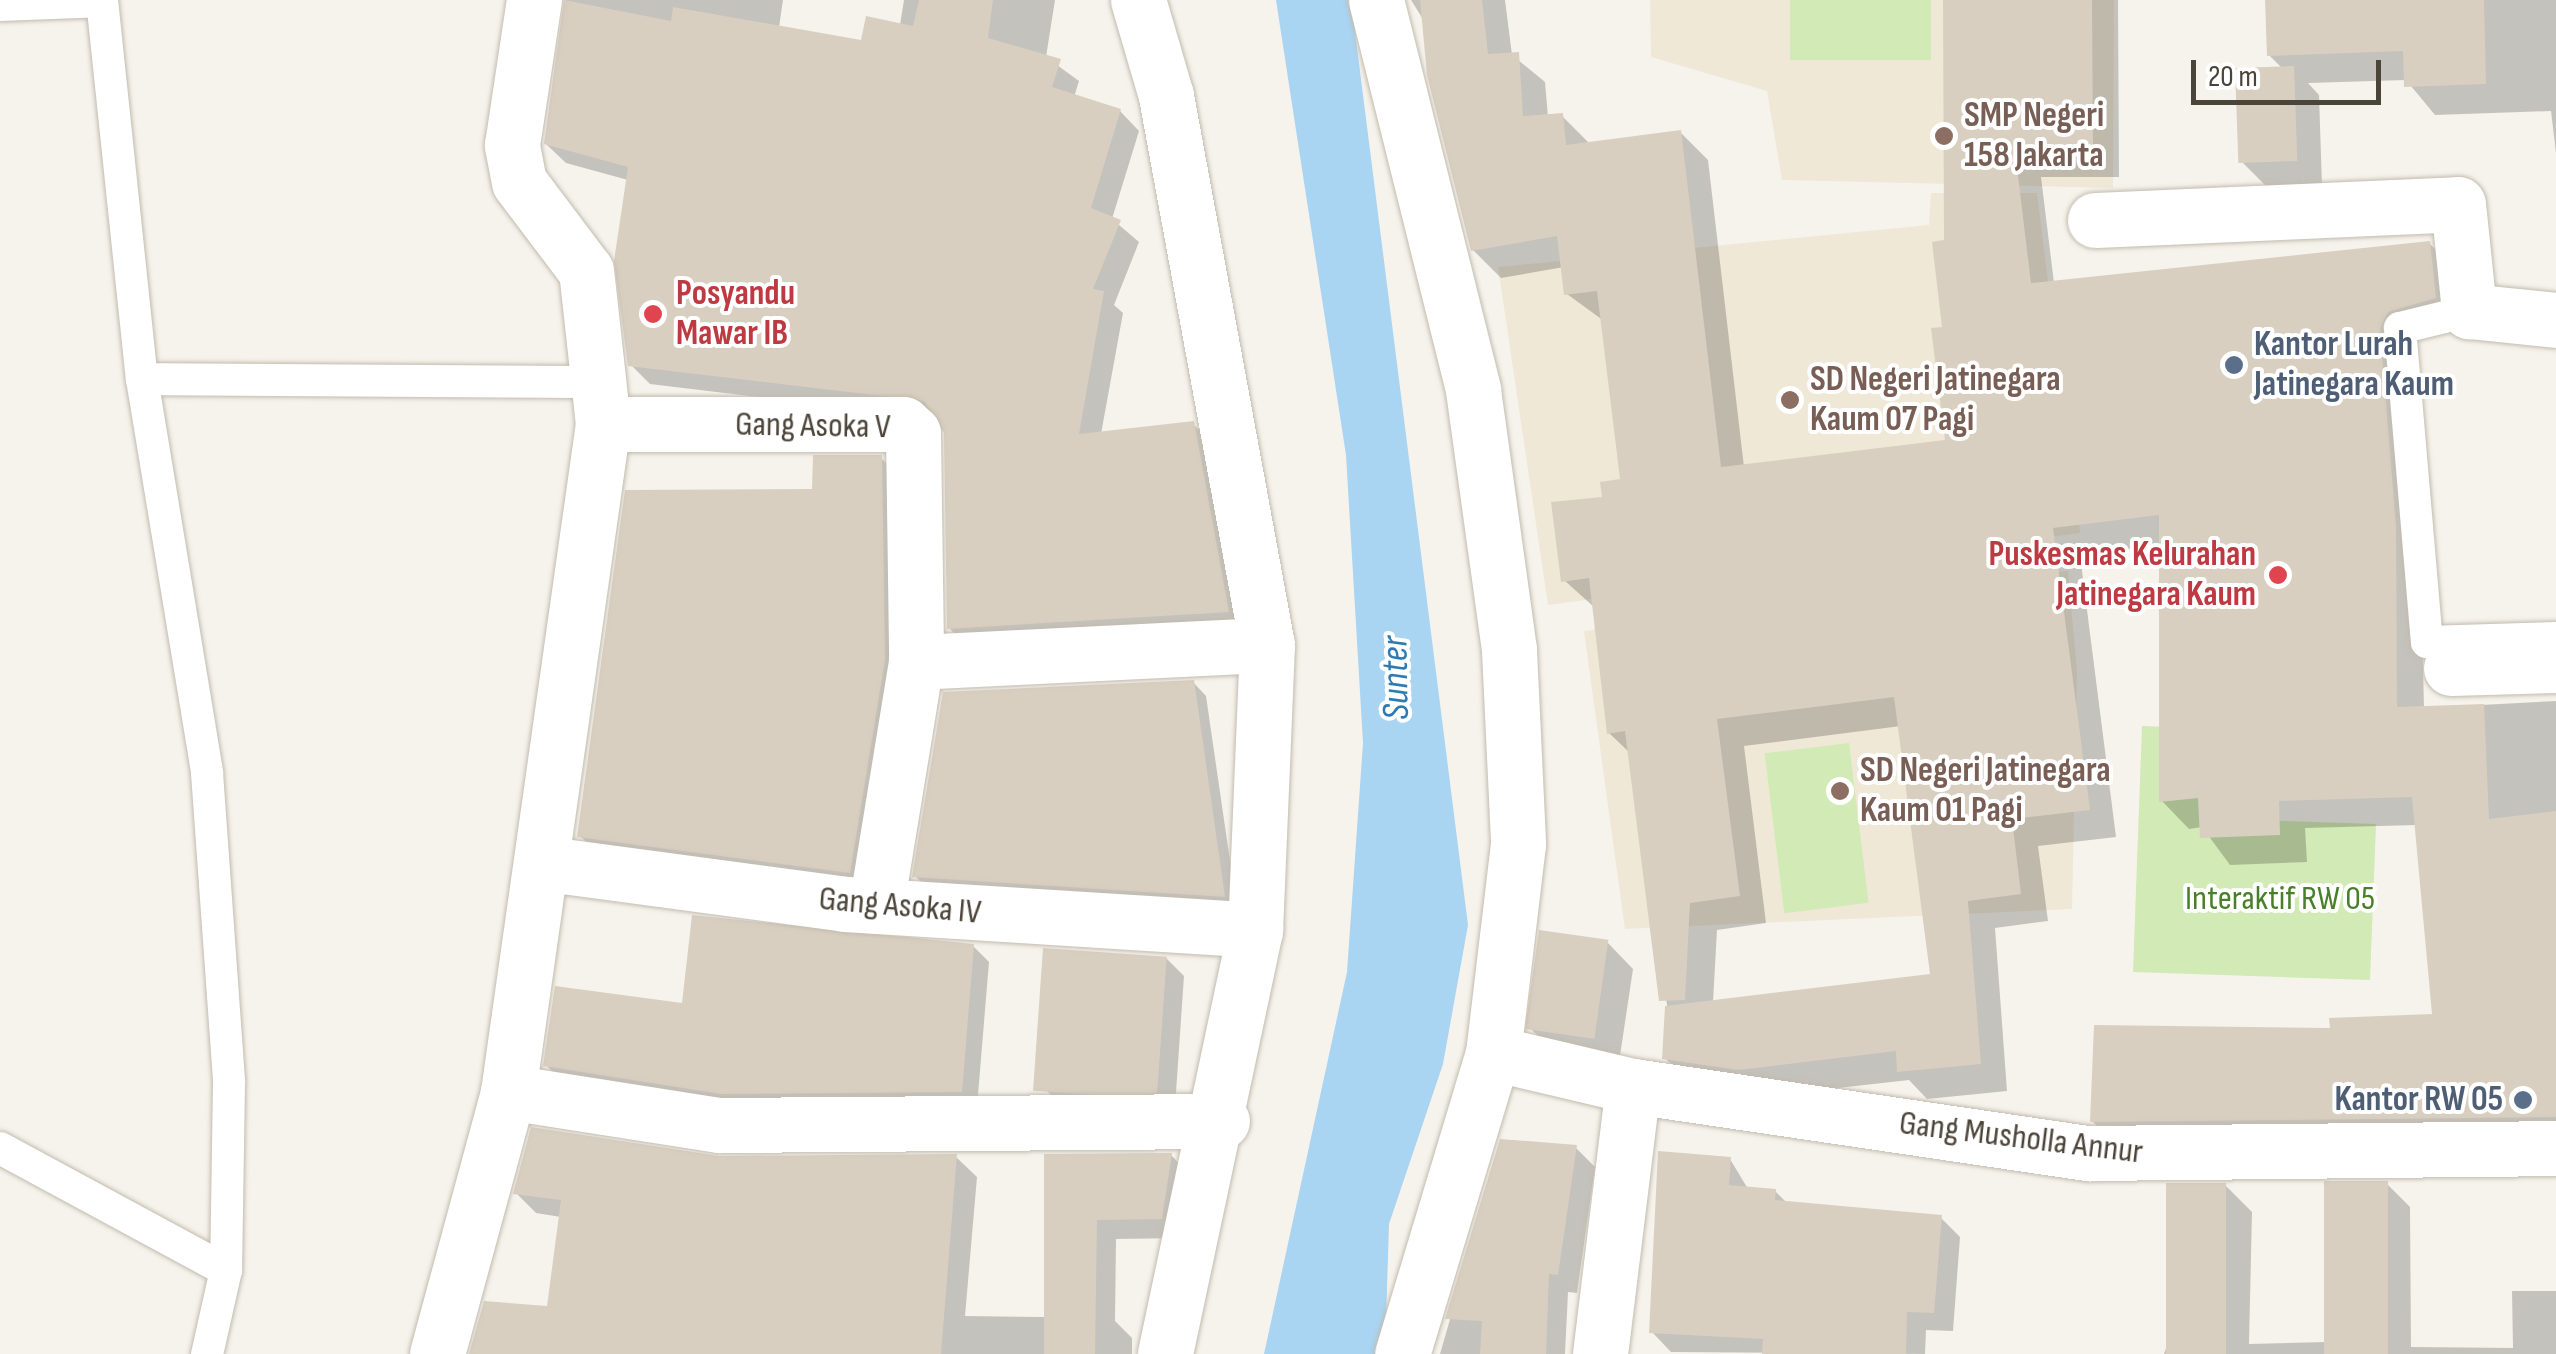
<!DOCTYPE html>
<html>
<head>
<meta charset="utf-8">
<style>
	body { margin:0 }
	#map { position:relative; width:2556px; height:1354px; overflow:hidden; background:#f6f3ec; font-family:"Sofia Sans Condensed",sans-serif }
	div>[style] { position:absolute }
	.education>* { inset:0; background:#efe8d6 }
	.green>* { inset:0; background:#d2eab5; transform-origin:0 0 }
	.water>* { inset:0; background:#a9d4f2 }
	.shadow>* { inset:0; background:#0003 }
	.building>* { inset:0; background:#d8cfc1; transform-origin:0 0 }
	.roads { filter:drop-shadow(0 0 2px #c2bbae) drop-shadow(0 0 2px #c2bbae) }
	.service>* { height:32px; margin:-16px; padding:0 16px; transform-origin:16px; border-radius:16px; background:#fff }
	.minor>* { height:55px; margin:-27.5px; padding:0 27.5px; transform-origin:27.5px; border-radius:27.5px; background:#fff }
	.dots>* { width:28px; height:28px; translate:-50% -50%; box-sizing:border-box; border:5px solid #fff; border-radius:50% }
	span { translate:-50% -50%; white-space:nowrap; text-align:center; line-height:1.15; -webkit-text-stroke:8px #fff; paint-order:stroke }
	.education-label { font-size:35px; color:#785e54; font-weight:700 }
	.left { translate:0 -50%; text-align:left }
	.health-label { font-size:35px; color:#be3a42; font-weight:700 }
	.right { translate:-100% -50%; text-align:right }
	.service-label { font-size:35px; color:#4e5e75; font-weight:700 }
	.street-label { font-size:35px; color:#4b4439 }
	.park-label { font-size:35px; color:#4a7f2a }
	.water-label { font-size:38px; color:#2e7ab2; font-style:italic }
	.scale { position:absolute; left:2191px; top:60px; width:190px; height:45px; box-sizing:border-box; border:5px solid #4b4439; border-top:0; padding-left:12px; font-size:30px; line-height:35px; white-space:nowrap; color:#4b4439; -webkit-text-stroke:8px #fff; paint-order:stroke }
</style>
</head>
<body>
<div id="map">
	<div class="education">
		<i style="clip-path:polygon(1650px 0,2114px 0,2113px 188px,1782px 180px,1767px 91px,1651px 57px)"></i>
		<i style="clip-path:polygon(1931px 193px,2037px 193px,2080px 533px,1548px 605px,1498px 267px,1929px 225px)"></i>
		<i style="clip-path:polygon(2068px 571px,2077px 673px,2072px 909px,1625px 929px,1584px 631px)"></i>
	</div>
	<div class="green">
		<i style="left:1790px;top:0;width:141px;height:60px"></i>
		<i style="clip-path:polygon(2142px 726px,2226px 729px,2223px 819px,2376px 824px,2370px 980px,2133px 972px)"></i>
		<i style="left:1849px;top:743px;width:161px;height:85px;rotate:83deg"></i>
	</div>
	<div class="water">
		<i style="clip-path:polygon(1276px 0,1351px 0,1468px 925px,1443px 1064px,1389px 1224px,1385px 1354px,1264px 1354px,1347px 972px,1363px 743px,1346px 455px)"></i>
	</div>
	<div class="shadow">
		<i style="clip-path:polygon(566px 0,783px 0,779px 27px,863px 43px,900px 25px,904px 0,1055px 0,1046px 57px,1079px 81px,1074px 97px,1120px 111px,1139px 131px,1112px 219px,1139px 242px,1114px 305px,1123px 313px,1101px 434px,1193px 424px,1213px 443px,1247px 631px,969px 648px,949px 628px,947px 432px,938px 419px,650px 384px,630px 364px,628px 180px,566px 163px,546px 144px)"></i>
		<i style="clip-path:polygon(evenodd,1411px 0,1505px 0,1512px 55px,1545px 82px,1548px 117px,1562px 116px,1590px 144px,1680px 132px,1708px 160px,1744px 467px,1948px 442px,1946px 0,2118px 0,2119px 177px,2041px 177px,2054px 283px,2429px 243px,2457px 271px,2463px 326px,2415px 340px,2424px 708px,2556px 701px,2556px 1143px,2120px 1148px,2092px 1121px,2332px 1031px,2435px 1016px,2417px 825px,2305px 828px,2307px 862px,2230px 865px,2202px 827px,2189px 829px,2162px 801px,2162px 545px,2080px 555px,2116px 837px,2038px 846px,2048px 921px,1995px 928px,2007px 1091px,1927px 1099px,1909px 1080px,1767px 1096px,1693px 1086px,1665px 1058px,1667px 1005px,1630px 753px,1609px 733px,1595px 608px,1564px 580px,1623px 481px,1604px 321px,1567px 294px,1564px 267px,1501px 278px,1473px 250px,1426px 24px,1411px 0,1901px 726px,1933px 977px,1713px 1002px,1717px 930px,1766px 923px,1744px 746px,1901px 726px)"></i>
		<i style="clip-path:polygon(2268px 0,2556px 0,2556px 153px,2551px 111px,2435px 115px,2406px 80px,2308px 83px,2319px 95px,2322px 186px,2268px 188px,2241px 161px,2283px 69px,2269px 55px)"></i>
		<i style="clip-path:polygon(881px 458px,900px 476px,902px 680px,868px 890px,599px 854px,580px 836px,815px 492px)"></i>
		<i style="clip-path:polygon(1193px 682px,1206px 696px,1237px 909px,928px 889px,915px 876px)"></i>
		<i style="clip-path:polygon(1607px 942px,1633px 969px,1618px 1069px,1557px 1055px,1530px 1028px)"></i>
		<i style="clip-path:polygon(973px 946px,989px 962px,977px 1107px,739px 1109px,562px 1081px,546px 1065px,684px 1006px)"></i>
		<i style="clip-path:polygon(1166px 958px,1184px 976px,1175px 1107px,1064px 1108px,1046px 1090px)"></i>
		<i style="clip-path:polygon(1501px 1142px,1576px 1148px,1595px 1167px,1577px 1293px,1568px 1292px,1565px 1354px,1440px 1354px)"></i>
		<i style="clip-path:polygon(1171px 1155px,1191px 1176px,1182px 1238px,1116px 1239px,1115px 1321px,1132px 1338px,1132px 1354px,470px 1354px,549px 1308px,561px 1217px,536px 1213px,516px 1193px,719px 1159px,956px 1157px,977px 1177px,965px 1316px,1046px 1317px,1046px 1156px)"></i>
		<i style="clip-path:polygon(1730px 1159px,1748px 1189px,1775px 1191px,1788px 1204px,1940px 1217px,1960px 1237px,1953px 1331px,1926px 1330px,1925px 1354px,1671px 1352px,1652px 1332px)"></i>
		<i style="clip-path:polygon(2387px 1184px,2410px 1207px,2411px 1347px,2513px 1348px,2512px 1291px,2556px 1291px,2556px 1354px,2164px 1354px,2225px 1185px,2252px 1212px,2249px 1344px,2327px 1342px)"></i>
	</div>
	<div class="building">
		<i style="clip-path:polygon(564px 0,671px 21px,673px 7px,861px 40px,866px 16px,913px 26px,919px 0,993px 0,988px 38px,1061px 59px,1052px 87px,1121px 109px,1091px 208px,1121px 220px,1093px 289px,1104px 291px,1079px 434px,1194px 421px,1229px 612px,947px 629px,944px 433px,924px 401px,628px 366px,614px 261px,628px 167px,544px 144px)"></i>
		<i style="clip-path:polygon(1420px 0,1482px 0,1488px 54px,1519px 52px,1523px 116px,1563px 113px,1566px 145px,1681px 130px,1721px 467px,1945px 440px,1931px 328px,1942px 327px,1932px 242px,1944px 240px,1943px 0,2092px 0,2093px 150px,2015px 151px,2031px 283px,2430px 241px,2436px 298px,2388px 312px,2380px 329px,2396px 527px,2397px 707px,2484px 704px,2489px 819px,2556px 811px,2556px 1117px,2090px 1122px,2094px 1025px,2330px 1028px,2329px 1018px,2432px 1014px,2412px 797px,2279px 801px,2280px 835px,2200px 838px,2198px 798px,2159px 802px,2159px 515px,2053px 528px,2090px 810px,2012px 819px,2021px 894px,1968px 901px,1981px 1064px,1897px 1072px,1896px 1051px,1738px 1070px,1662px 1059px,1665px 1006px,1930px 974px,1894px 697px,1717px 719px,1740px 896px,1690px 903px,1685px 1000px,1659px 1001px,1625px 731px,1607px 734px,1589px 578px,1561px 582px,1551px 502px,1602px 497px,1600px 482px,1620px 479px,1597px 291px,1564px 295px,1557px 236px,1471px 251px,1427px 75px)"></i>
		<i style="clip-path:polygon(2265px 0,2484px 0,2486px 84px,2404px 87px,2403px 51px,2267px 56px)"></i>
		<i style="left:2294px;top:66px;width:95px;height:59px;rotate:88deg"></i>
		<i style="clip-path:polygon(813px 455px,882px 455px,885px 660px,850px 873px,577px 837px,625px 490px,812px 489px)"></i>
		<i style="clip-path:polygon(1194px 680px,1225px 897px,912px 877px,943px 692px)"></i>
		<i style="clip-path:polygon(692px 915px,974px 944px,962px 1092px,721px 1094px,543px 1066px,555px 986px,682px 1003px)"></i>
		<i style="left:1539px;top:930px;width:70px;height:100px;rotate:8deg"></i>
		<i style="left:1043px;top:948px;width:124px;height:143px;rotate:4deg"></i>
		<i style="clip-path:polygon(531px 1127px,719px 1156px,957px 1154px,941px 1354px,469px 1354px,484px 1301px,547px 1306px,561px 1200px,513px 1194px)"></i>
		<i style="clip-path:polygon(1500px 1139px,1577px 1145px,1558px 1275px,1549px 1274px,1546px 1354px,1480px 1354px,1482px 1321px,1445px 1319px)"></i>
		<i style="clip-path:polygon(1658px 1151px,1731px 1157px,1729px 1185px,1776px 1189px,1775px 1200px,1942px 1215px,1934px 1313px,1907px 1312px,1906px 1354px,1762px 1354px,1763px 1339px,1649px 1333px)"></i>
		<i style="clip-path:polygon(1172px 1153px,1162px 1219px,1097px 1220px,1095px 1354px,1044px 1354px,1044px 1154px)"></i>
		<i style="left:2388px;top:1181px;width:173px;height:64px;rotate:90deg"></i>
		<i style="left:2166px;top:1183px;width:60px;height:171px"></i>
	</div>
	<div class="roads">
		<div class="service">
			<i style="left:102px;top:0;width:381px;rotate:84deg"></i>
			<i style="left:142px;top:379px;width:399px;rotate:80.6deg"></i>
			<i style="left:207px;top:773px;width:311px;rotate:85.9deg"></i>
			<i style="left:229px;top:1083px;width:187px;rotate:90.9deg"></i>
			<i style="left:226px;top:1270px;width:86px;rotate:102.7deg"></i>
			<i style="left:0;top:5px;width:102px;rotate:-2.2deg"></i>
			<i style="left:2469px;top:311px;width:71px;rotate:166.2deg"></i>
			<i style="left:2400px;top:328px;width:315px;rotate:85.1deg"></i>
			<i style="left:2427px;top:642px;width:129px;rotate:-1.8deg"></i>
			<i style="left:142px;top:379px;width:456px;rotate:0.4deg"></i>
			<i style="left:0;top:1148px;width:257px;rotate:28.4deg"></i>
		</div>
		<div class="minor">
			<i style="left:1138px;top:0;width:100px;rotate:73.7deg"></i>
			<i style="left:1166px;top:96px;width:558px;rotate:79.58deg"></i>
			<i style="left:1267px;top:645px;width:285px;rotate:92.4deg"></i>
			<i style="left:1255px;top:930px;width:433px;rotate:102deg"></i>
			<i style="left:1376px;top:0;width:402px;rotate:76deg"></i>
			<i style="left:1473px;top:390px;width:262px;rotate:82.1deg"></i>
			<i style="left:1509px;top:650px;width:194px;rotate:87.3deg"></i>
			<i style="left:1518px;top:844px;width:210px;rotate:96.8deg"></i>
			<i style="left:1493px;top:1053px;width:314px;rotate:106.8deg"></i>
			<i style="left:2095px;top:220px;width:363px;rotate:-2.5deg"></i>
			<i style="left:2458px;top:204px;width:108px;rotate:84.1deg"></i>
			<i style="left:2469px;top:311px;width:87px;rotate:5.9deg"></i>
			<i style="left:603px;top:424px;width:300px"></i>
			<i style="left:903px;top:424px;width:13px;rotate:42deg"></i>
			<i style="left:913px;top:433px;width:229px;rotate:89.2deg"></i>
			<i style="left:916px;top:662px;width:247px;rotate:99.3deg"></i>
			<i style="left:916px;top:662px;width:351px;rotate:-2.8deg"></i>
			<i style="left:2451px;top:668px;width:105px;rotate:-1.6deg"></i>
			<i style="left:547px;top:864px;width:301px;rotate:7.6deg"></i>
			<i style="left:845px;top:904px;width:411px;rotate:3.6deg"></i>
			<i style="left:1493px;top:1053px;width:144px;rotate:13.3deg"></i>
			<i style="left:1633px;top:1086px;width:461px;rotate:8.4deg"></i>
			<i style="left:2089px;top:1153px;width:467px;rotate:-0.6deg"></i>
			<i style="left:508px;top:1092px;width:214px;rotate:8.9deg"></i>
			<i style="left:719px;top:1125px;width:503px;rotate:-0.46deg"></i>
			<i style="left:437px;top:1354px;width:271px;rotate:-74.8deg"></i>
			<i style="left:508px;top:1092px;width:675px;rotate:-81.91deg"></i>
			<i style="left:603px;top:424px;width:154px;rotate:-96.3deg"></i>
			<i style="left:586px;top:271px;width:111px;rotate:-127deg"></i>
			<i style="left:519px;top:182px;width:38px;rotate:-101deg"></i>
			<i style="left:512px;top:145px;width:147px;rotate:-81.4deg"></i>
			<i style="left:1600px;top:1354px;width:270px;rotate:-83deg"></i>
		</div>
	</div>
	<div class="dots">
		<i style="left:1944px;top:136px;background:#8d6e63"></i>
		<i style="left:653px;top:314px;background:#e0444e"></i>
		<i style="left:2234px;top:365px;background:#5c6f8a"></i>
		<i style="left:1790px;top:400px;background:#8d6e63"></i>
		<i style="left:2278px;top:575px;background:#e0444e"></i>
		<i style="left:1840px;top:791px;background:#8d6e63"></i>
		<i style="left:2523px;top:1100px;background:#5c6f8a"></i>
	</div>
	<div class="education-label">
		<span class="left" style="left:1964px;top:136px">SMP Negeri<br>158 Jakarta</span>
		<span class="left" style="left:1810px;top:400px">SD Negeri Jatinegara<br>Kaum 07 Pagi</span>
		<span class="left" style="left:1860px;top:791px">SD Negeri Jatinegara<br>Kaum 01 Pagi</span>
	</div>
	<div class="health-label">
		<span class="left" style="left:676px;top:314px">Posyandu<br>Mawar IB</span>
		<span class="right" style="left:2256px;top:575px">Puskesmas Kelurahan<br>Jatinegara Kaum</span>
	</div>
	<div class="service-label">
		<span class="left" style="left:2254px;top:365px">Kantor Lurah<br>Jatinegara Kaum</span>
		<span class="right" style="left:2503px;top:1100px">Kantor RW 05</span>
	</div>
	<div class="street-label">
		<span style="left:813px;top:426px;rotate:1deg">Gang Asoka V</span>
		<span style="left:900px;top:906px;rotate:5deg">Gang Asoka IV</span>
		<span style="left:2021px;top:1138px;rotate:7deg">Gang Musholla Annur</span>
	</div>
	<div class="park-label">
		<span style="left:2280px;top:899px">Interaktif RW 05</span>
	</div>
	<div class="water-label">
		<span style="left:1396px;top:678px;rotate:-91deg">Sunter</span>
	</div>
	<div class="scale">20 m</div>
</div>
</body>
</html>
